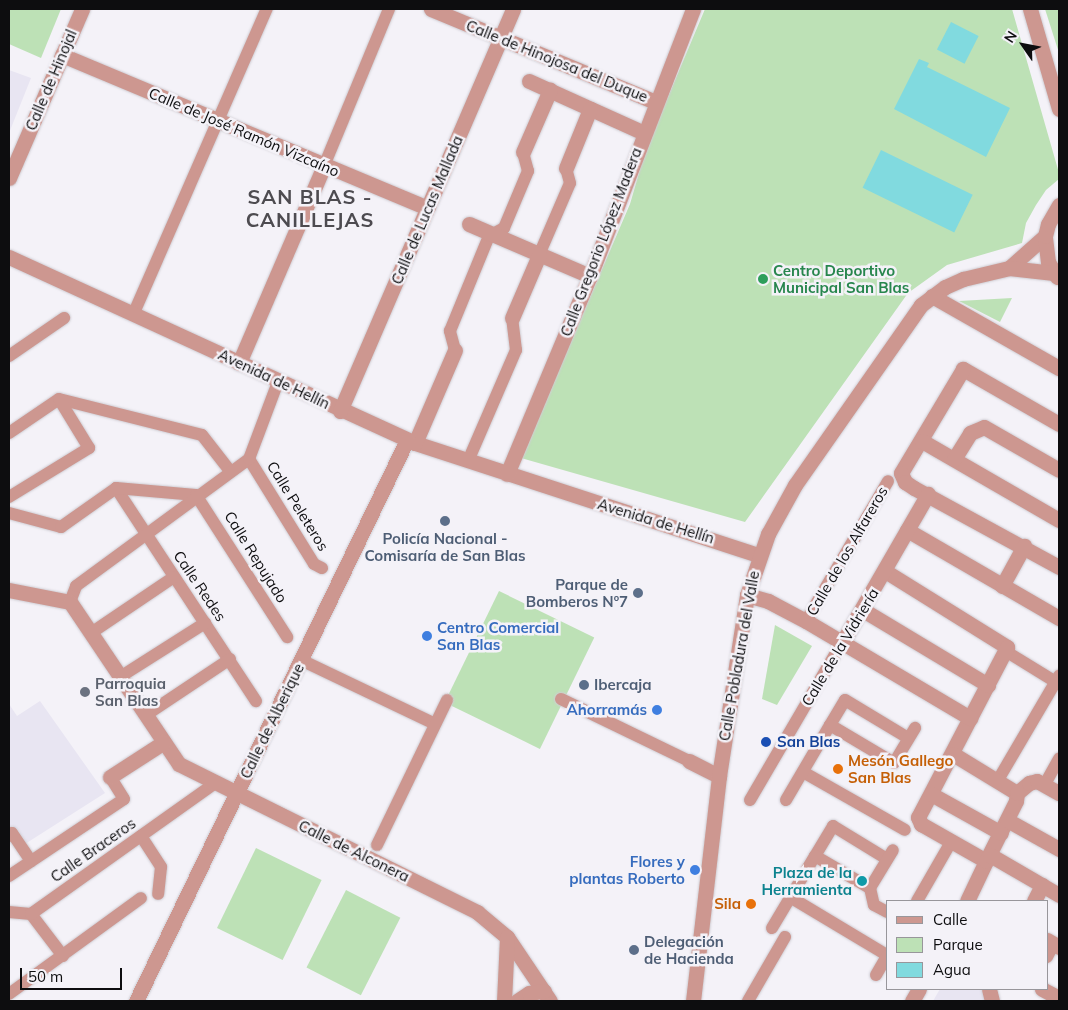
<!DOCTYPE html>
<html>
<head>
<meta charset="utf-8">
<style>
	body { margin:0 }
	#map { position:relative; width:1068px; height:1010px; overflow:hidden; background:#f4f2f8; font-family:Mulish,sans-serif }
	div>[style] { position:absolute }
	.built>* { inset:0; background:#e8e5f2 }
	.green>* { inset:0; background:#bde1b6; transform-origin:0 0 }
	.water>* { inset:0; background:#81dadf; transform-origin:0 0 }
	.roads { filter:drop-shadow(0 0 1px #cfcdd3) drop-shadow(0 0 1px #cfcdd3) }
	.pedestrian>* { height:12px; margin:-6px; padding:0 6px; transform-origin:6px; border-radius:6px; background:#cd9790 }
	.minor>* { height:15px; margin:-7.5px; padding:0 7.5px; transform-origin:7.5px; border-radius:7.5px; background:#cd9790 }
	.tertiary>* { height:15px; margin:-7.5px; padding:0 7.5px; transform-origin:7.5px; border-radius:7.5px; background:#cd9790 }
	.dots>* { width:14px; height:14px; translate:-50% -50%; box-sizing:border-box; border:2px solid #f4f2f8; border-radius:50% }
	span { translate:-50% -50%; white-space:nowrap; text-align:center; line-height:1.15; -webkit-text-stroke:5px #f4f2f8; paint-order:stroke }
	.street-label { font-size:15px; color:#0d0d0f }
	.leisure-label { font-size:15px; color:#27864d; font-weight:700 }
	.left { translate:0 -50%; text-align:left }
	.service-label { font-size:15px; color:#4e5e75; font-weight:700 }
	.right { translate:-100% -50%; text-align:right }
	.shop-label { font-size:15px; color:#366cbe; font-weight:700 }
	.worship-label { font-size:15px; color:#5b616d; font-weight:700 }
	.transit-label { font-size:15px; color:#164399; font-weight:700 }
	.food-label { font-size:15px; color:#c56008; font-weight:700 }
	.culture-label { font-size:15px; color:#0d838f; font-weight:700 }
	.district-label { font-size:20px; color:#4d4b50; font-weight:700; letter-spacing:1px }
	.frame { position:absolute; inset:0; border:10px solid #0d0d0f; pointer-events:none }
	.legend { position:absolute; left:886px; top:900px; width:162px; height:90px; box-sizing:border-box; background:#f4f2f8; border:1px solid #98969b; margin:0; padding:6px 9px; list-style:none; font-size:15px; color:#0d0d0f }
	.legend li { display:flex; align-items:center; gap:10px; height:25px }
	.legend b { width:25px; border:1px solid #98969b }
	.north { position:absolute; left:998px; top:20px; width:50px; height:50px; -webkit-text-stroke:4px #f4f2f8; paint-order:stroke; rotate:303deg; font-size:14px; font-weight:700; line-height:20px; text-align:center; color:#0d0d0f }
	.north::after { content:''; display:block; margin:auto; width:18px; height:22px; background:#0d0d0f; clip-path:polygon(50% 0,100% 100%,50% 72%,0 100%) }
	.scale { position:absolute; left:20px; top:968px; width:102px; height:22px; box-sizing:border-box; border:2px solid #0d0d0f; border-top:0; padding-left:6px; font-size:15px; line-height:18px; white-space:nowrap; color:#0d0d0f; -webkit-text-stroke:4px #f4f2f8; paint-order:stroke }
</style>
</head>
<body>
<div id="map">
	<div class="built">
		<i style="clip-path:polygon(9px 70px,31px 78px,9px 133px)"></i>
		<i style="clip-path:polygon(40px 701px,105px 793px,25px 844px,13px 826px,9px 828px,9px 704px,17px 716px)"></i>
		<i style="clip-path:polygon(940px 989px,982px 989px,985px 1001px,933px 1001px)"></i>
	</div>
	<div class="green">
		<i style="clip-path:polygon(9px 9px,61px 9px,41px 58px,9px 44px)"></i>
		<i style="clip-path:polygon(705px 9px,1012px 9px,1059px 173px,1059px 179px,1046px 190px,1036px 205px,1026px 223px,1022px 243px,947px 265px,908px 293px,745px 522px,521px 458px,630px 204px,646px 149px)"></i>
		<i style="clip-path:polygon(1045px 9px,1059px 9px,1059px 53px)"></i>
		<i style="clip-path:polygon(1012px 298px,1000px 322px,959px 301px)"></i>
		<i style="left:499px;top:591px;width:106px;height:124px;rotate:26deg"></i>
		<i style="clip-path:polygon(775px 625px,812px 646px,777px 705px,762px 699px)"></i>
		<i style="left:256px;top:848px;width:73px;height:89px;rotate:26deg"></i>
		<i style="left:346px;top:890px;width:61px;height:87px;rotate:27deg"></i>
	</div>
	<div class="water">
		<i style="left:951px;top:22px;width:31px;height:31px;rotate:27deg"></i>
		<i style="clip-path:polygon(919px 59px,929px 63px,927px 67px,1010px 108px,986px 157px,894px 109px)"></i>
		<i style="left:881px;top:150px;width:102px;height:42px;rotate:26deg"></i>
	</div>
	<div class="roads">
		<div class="pedestrian">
			<i style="left:324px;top:166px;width:170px;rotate:-67.5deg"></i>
			<i style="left:539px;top:255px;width:78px;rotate:-66.7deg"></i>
			<i style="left:570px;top:183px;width:16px;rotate:-105deg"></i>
			<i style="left:133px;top:315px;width:334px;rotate:-66.4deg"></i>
			<i style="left:455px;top:350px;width:20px;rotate:-105deg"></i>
			<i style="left:450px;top:331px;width:103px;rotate:-67.7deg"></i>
			<i style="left:489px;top:236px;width:17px;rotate:-28deg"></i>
			<i style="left:504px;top:228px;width:62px;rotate:-67.2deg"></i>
			<i style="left:528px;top:171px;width:20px;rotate:-105deg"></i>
			<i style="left:9px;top:356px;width:67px;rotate:-34.6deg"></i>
			<i style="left:9px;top:433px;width:60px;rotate:-34.2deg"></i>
			<i style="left:59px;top:399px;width:147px;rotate:14.1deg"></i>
			<i style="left:202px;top:435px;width:46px;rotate:52.1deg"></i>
			<i style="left:249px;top:459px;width:123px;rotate:58.2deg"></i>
			<i style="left:314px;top:564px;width:9px;rotate:27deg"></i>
			<i style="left:468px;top:461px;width:121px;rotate:-66.6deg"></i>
			<i style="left:516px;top:350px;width:32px;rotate:-97deg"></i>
			<i style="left:116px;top:488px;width:255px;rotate:56.7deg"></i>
			<i style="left:9px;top:497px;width:94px;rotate:-31.5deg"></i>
			<i style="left:89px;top:448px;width:57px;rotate:-121.5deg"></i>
			<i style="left:9px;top:513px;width:54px;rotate:15.1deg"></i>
			<i style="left:61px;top:527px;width:67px;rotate:-35.3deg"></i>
			<i style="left:116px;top:488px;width:80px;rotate:5deg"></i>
			<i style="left:196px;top:495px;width:169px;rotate:57.3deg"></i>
			<i style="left:70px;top:602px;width:17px;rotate:-69deg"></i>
			<i style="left:76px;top:586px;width:215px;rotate:-36.3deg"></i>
			<i style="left:249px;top:459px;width:82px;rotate:-69.4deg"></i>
			<i style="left:806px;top:621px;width:162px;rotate:-59.6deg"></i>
			<i style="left:91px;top:633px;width:100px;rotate:-34deg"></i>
			<i style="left:1007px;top:652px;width:57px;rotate:31.5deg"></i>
			<i style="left:301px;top:660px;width:148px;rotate:25.5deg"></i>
			<i style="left:120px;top:677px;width:101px;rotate:-32.4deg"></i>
			<i style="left:561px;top:699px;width:142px;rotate:25.8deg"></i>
			<i style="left:146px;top:715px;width:101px;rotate:-33.7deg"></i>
			<i style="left:830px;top:725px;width:29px;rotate:-59deg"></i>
			<i style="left:845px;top:700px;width:74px;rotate:31.1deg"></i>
			<i style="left:803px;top:772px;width:117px;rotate:29.6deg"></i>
			<i style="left:998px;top:780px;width:121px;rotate:-59.6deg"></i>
			<i style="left:1045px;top:784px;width:29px;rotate:-61deg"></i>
			<i style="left:750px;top:800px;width:184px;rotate:-59.7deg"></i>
			<i style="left:786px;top:800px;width:87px;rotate:-59.6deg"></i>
			<i style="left:830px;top:725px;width:74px;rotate:30.7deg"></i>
			<i style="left:894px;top:763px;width:41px;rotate:-59deg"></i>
			<i style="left:9px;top:836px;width:4px;rotate:-45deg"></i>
			<i style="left:12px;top:833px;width:34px;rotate:56deg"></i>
			<i style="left:141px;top:836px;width:37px;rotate:57deg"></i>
			<i style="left:161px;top:867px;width:27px;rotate:96deg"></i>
			<i style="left:377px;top:845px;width:161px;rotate:-64.2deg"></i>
			<i style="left:815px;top:856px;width:35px;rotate:-59deg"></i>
			<i style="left:833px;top:826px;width:63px;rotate:31.4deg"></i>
			<i style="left:9px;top:876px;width:138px;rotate:-33.8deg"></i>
			<i style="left:124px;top:799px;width:26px;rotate:-122deg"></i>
			<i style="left:870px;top:888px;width:17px;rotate:77deg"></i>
			<i style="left:874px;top:905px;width:15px;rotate:28deg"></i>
			<i style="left:790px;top:897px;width:113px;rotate:30.9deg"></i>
			<i style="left:917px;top:901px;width:68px;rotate:-60deg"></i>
			<i style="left:9px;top:912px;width:22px;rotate:5deg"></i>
			<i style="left:772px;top:928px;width:84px;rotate:-59.2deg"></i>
			<i style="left:815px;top:856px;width:64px;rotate:30.2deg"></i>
			<i style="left:870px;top:888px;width:44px;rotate:-58.8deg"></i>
			<i style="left:63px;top:956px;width:53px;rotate:-127.3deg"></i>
			<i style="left:31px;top:914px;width:228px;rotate:-35.4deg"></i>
			<i style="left:1047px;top:957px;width:15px;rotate:-62deg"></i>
			<i style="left:876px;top:975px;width:22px;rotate:-60deg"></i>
			<i style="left:9px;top:994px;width:163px;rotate:-36deg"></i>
			<i style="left:748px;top:1001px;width:74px;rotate:-60deg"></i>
		</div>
		<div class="minor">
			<i style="left:431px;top:9px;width:243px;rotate:22.5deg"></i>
			<i style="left:62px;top:55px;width:396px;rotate:22.7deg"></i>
			<i style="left:529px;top:81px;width:126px;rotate:24.3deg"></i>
			<i style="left:523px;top:152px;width:68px;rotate:-66.5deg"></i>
			<i style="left:566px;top:168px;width:64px;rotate:-67.9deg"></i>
			<i style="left:9px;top:178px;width:184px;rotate:-66.6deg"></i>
			<i style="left:469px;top:224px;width:132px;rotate:23.3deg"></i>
			<i style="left:9px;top:257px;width:447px;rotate:24.6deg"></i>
			<i style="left:415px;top:443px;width:361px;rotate:18.1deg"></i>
			<i style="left:932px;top:296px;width:146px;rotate:29.6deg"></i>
			<i style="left:512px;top:318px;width:69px;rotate:-66.8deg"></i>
			<i style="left:239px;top:363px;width:215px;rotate:-66.7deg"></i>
			<i style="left:340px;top:411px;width:438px;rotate:-66.7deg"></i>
			<i style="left:1059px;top:424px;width:111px;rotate:-150.2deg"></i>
			<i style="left:963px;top:369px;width:121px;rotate:120.8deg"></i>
			<i style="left:901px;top:473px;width:10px;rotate:66deg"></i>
			<i style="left:905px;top:482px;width:11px;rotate:34deg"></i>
			<i style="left:914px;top:488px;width:165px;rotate:28.6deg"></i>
			<i style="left:922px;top:441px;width:158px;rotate:30deg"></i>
			<i style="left:415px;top:443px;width:101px;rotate:-66.7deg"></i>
			<i style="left:954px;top:459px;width:31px;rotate:-58deg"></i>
			<i style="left:970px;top:433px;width:15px;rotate:-23deg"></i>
			<i style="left:984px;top:427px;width:86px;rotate:29.8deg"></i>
			<i style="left:507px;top:474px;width:215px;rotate:-67.3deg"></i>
			<i style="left:590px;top:276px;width:286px;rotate:-68.9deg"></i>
			<i style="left:907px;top:530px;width:176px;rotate:30.1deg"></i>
			<i style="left:885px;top:571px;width:144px;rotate:31.9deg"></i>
			<i style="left:1007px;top:647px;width:192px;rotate:117.6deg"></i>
			<i style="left:918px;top:817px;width:8px;rotate:67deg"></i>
			<i style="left:921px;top:824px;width:75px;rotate:29.6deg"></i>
			<i style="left:986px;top:861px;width:44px;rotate:115.4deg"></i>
			<i style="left:1002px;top:586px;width:46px;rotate:-61.2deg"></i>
			<i style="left:9px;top:590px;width:62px;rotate:11.1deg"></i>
			<i style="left:70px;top:602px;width:195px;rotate:56.1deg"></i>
			<i style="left:179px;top:764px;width:333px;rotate:26.4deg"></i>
			<i style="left:477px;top:912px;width:39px;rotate:40deg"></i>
			<i style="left:507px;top:937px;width:77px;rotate:56.1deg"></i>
			<i style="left:747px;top:595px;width:22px;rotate:16deg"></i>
			<i style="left:768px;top:601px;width:43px;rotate:27.8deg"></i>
			<i style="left:806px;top:621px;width:191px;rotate:30.6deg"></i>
			<i style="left:863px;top:610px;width:146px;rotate:31deg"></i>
			<i style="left:843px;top:641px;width:170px;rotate:-60deg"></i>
			<i style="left:953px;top:754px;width:75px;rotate:31.4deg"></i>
			<i style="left:1017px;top:793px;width:8px;rotate:97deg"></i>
			<i style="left:1016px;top:801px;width:67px;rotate:116.6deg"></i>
			<i style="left:689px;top:761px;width:34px;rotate:27deg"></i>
			<i style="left:110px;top:777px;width:64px;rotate:-32.9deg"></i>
			<i style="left:1017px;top:793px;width:16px;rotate:-40deg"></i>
			<i style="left:1029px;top:783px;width:8px;rotate:-14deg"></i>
			<i style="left:1037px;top:781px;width:25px;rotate:29deg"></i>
			<i style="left:931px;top:794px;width:80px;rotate:29.1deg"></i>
			<i style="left:1007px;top:820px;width:60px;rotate:29.1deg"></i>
			<i style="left:990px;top:855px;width:80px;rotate:30.1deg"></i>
			<i style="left:1034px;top:901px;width:18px;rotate:-63deg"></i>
			<i style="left:1047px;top:940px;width:14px;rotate:30deg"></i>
			<i style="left:989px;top:989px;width:12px;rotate:76deg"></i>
			<i style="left:1042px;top:989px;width:19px;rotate:28deg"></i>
			<i style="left:136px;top:1001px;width:623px;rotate:-64.22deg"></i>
			<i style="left:504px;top:1001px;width:64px;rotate:-87.3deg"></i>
			<i style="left:517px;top:1001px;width:14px;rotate:-34deg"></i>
			<i style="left:529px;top:993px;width:15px;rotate:-8deg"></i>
			<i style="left:912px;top:1001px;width:14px;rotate:-60deg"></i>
		</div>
		<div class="tertiary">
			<i style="left:1030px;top:9px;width:104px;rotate:73.8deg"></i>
			<i style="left:1009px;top:268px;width:48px;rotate:-41.6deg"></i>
			<i style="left:1057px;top:277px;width:17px;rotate:-121deg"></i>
			<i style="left:1048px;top:262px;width:26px;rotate:-97deg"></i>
			<i style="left:1045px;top:236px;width:12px;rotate:-76deg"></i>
			<i style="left:1048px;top:224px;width:22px;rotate:-60deg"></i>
			<i style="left:693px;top:1001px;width:226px;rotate:-83.4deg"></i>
			<i style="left:719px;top:776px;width:183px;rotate:-81.2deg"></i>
			<i style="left:747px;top:595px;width:65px;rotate:-71deg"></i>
			<i style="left:768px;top:534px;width:56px;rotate:-61.1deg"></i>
			<i style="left:795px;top:485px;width:220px;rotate:-55deg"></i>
			<i style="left:921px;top:305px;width:30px;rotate:-37deg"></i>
			<i style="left:945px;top:287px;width:20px;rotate:-24deg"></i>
			<i style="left:963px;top:279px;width:47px;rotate:-13.4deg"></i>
			<i style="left:1009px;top:268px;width:45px;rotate:6.3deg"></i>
		</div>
	</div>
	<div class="dots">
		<i style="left:763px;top:279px;background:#2e9e5b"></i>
		<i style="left:445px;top:521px;background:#5c6f8a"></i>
		<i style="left:638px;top:593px;background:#5c6f8a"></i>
		<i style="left:427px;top:636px;background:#3f7fe0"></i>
		<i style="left:584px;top:685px;background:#5c6f8a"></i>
		<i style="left:85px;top:692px;background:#6b7280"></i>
		<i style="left:657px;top:710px;background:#3f7fe0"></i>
		<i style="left:766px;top:742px;background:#1a4fb4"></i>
		<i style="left:838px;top:769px;background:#e8710a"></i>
		<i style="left:695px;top:870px;background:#3f7fe0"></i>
		<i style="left:862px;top:881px;background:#0f9aa8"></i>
		<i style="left:751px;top:904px;background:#e8710a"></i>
		<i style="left:634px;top:950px;background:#5c6f8a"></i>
	</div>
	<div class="street-label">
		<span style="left:557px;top:61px;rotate:22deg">Calle de Hinojosa del Duque</span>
		<span style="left:51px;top:80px;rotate:-67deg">Calle de Hinojal</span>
		<span style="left:244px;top:132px;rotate:23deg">Calle de José Ramón Vizcaíno</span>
		<span style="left:427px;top:210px;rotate:-67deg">Calle de Lucas Mallada</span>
		<span style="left:601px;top:242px;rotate:-69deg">Calle Gregorio López Madera</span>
		<span style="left:274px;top:379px;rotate:25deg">Avenida de Hellín</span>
		<span style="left:298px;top:506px;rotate:58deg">Calle Peleteros</span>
		<span style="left:656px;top:521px;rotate:17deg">Avenida de Hellín</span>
		<span style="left:847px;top:551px;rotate:-60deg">Calle de los Alfareros</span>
		<span style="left:256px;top:557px;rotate:58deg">Calle Repujado</span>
		<span style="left:200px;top:586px;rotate:56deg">Calle Redes</span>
		<span style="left:840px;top:647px;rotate:-59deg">Calle de la Vidriería</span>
		<span style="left:739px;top:656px;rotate:-80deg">Calle Pobladura del Valle</span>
		<span style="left:272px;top:721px;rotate:-64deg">Calle de Alberique</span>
		<span style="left:93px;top:850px;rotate:-35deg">Calle Braceros</span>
		<span style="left:354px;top:851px;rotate:26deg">Calle de Alconera</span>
	</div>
	<div class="leisure-label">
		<span class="left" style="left:773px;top:279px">Centro Deportivo<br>Municipal San Blas</span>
	</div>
	<div class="service-label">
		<span style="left:445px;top:547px">Policía Nacional -<br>Comisaría de San Blas</span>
		<span class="right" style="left:628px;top:593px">Parque de<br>Bomberos Nº7</span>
		<span class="left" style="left:594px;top:685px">Ibercaja</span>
		<span class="left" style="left:644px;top:950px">Delegación<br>de Hacienda</span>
	</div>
	<div class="shop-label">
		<span class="left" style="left:437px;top:636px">Centro Comercial<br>San Blas</span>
		<span class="right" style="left:647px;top:710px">Ahorramás</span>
		<span class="right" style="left:685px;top:870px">Flores y<br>plantas Roberto</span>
	</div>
	<div class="worship-label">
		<span class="left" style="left:95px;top:692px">Parroquia<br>San Blas</span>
	</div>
	<div class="transit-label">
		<span class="left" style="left:777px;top:742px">San Blas</span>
	</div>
	<div class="food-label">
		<span class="left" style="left:848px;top:769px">Mesón Gallego<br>San Blas</span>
		<span class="right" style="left:741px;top:904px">Sila</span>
	</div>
	<div class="culture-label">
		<span class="right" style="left:852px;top:881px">Plaza de la<br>Herramienta</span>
	</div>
	<div class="district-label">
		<span style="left:310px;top:208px">SAN BLAS -<br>CANILLEJAS</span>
	</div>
	<div class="frame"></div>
	<ul class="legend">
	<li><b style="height:6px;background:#cd9790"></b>Calle</li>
	<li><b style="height:14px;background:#bde1b6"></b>Parque</li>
	<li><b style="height:14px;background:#81dadf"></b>Agua</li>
	</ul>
	<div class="north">N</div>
	<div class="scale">50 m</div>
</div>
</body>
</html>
